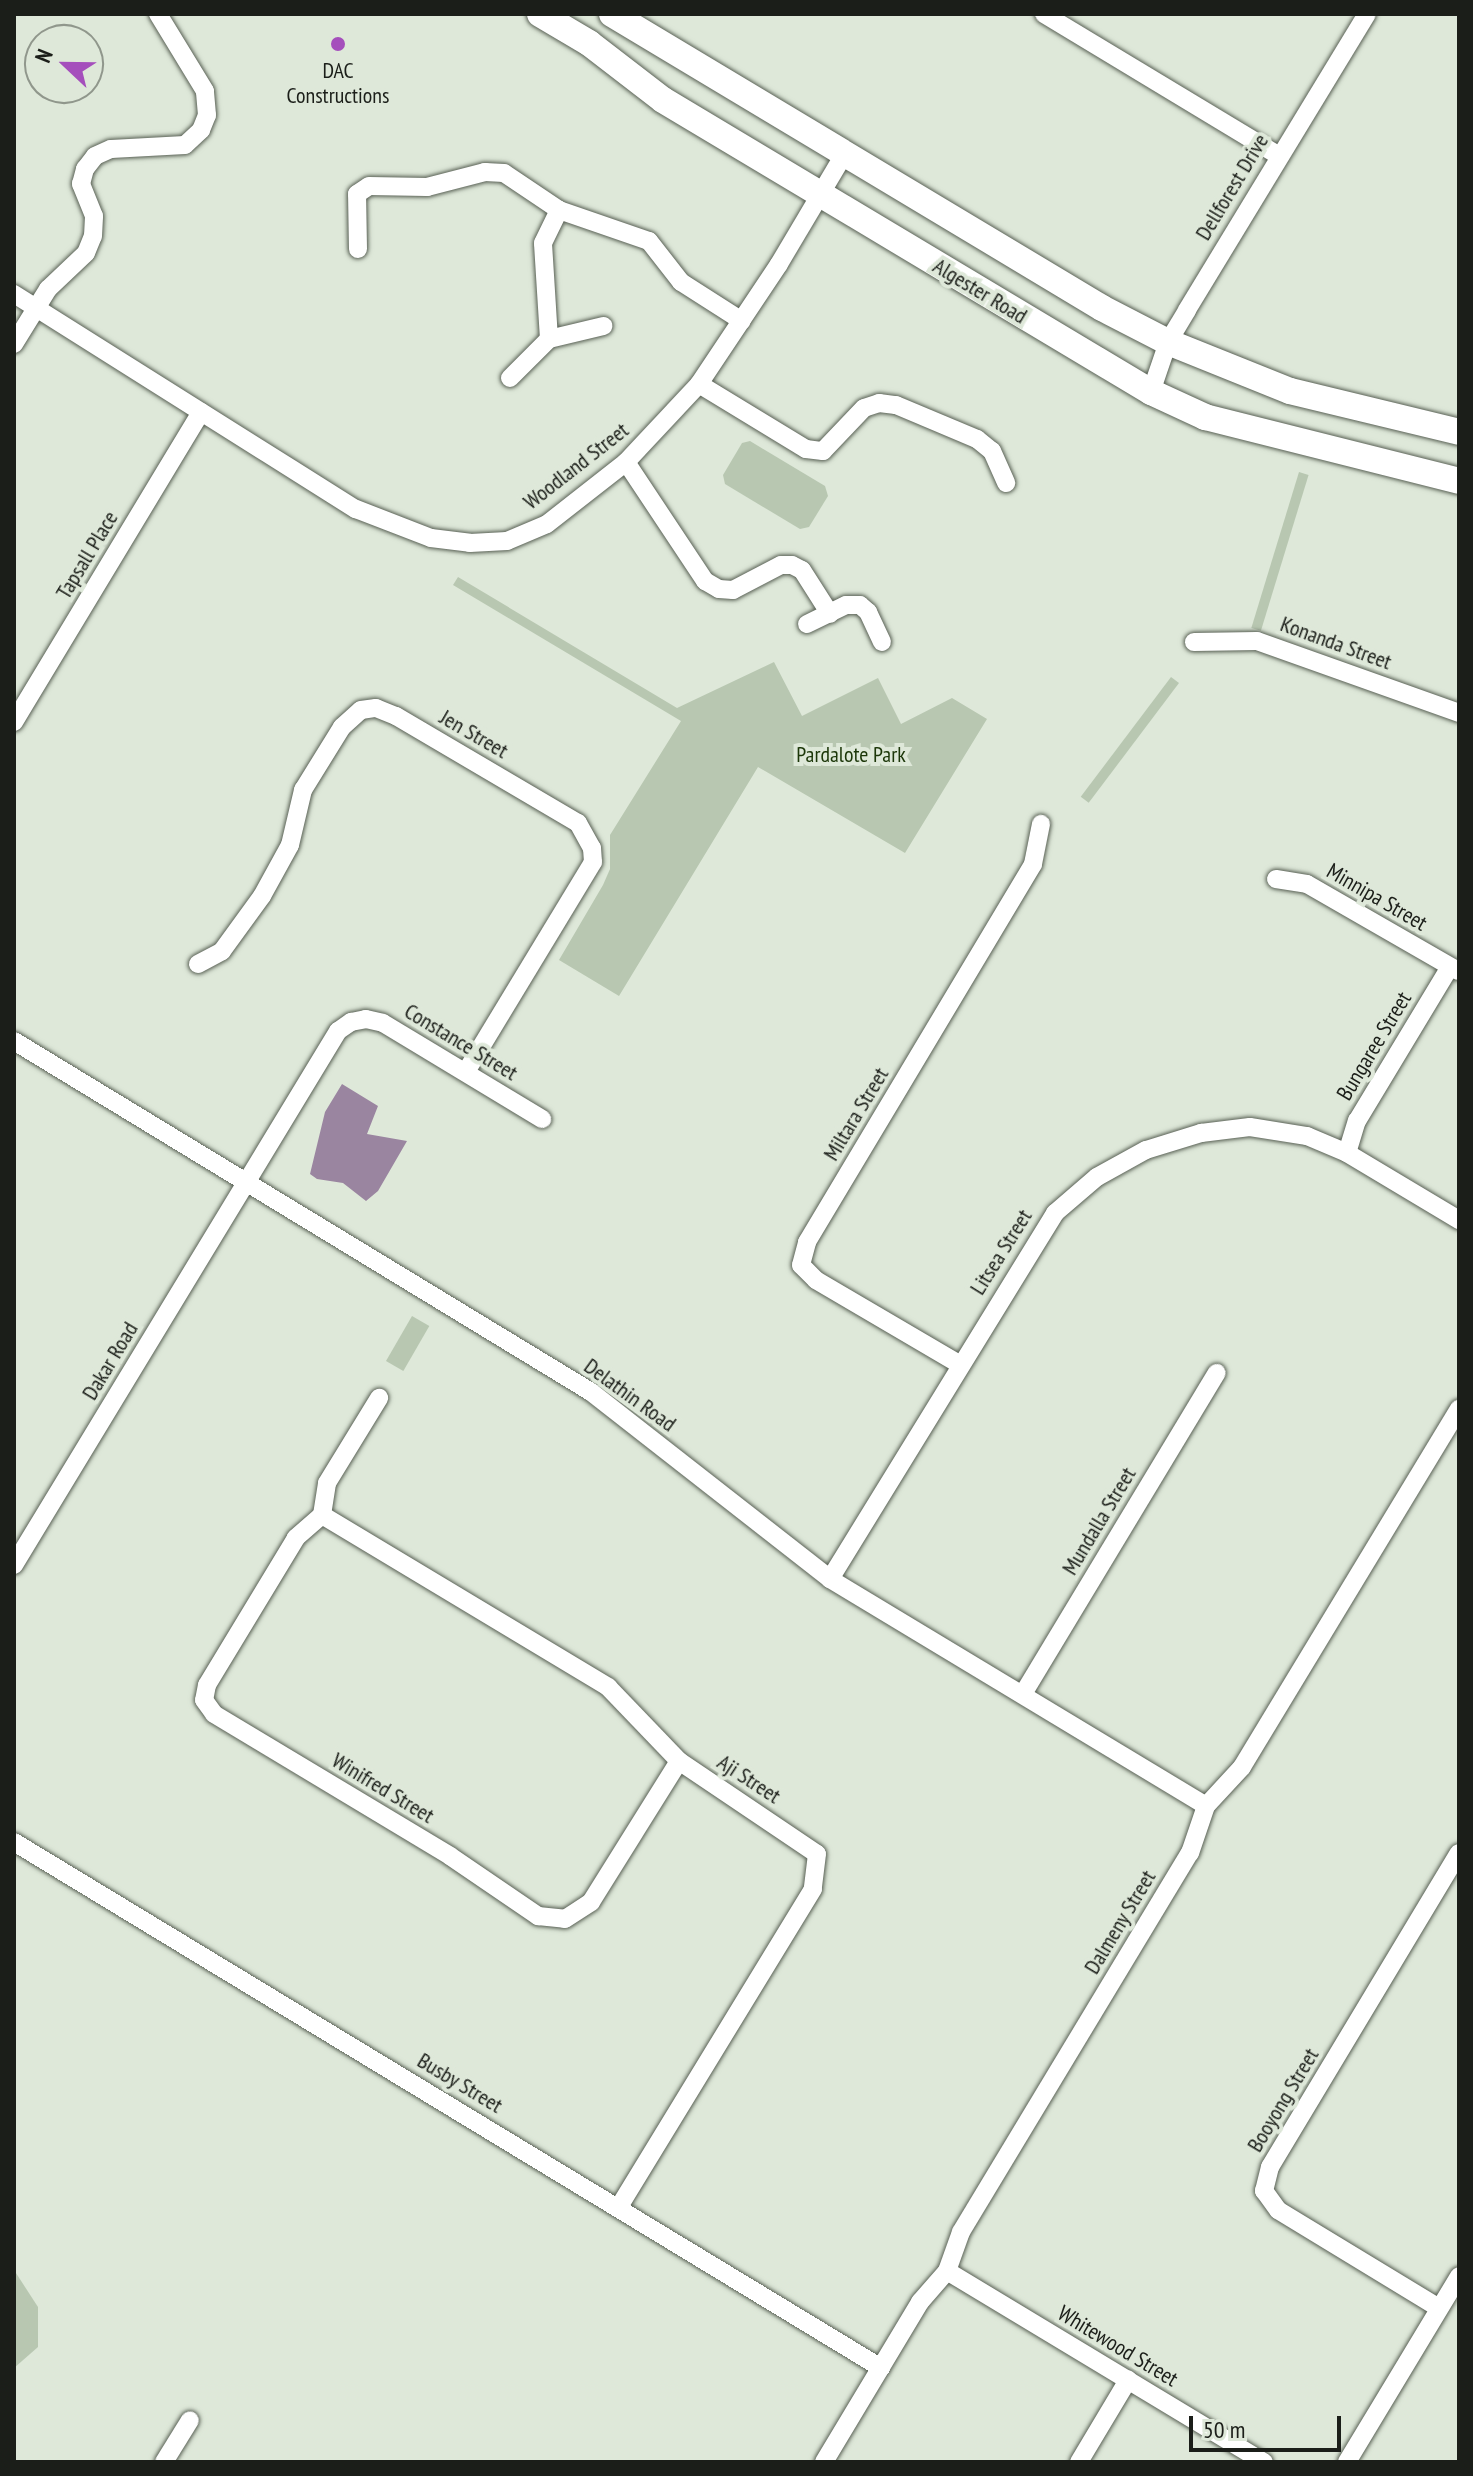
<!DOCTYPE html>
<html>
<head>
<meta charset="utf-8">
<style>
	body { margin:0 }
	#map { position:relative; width:1473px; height:2476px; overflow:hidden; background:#dee8d9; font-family:"PT Sans Narrow",sans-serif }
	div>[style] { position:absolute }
	.green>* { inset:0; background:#b8c7b1; transform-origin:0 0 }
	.water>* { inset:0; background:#9a85a0 }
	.roads { filter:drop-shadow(0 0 2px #586054) drop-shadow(0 0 2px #586054) }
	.street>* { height:18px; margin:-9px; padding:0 9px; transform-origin:9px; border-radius:9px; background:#fff }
	.secondary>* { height:26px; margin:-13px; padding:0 13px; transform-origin:13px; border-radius:13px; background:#fff }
	.dots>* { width:22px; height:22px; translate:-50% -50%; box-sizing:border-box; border:4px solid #dee8d9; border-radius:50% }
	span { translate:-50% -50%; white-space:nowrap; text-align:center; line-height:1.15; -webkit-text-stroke:8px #dee8d9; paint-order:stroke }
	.poi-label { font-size:22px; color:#1b1e19 }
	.street-label { font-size:22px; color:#1b1e19 }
	.park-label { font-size:22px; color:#1c3709 }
	.frame { position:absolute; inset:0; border:16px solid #1b1e19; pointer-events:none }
	.north { position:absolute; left:24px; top:24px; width:80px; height:80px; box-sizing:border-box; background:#dee8d9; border:2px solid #90978c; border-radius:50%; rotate:292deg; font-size:22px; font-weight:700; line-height:32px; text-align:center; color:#1b1e19 }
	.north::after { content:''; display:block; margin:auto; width:28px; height:36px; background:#a54fbc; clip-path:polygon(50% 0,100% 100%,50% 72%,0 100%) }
	.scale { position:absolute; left:1189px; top:2416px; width:152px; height:36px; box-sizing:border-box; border:4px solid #1b1e19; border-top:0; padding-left:10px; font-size:24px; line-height:28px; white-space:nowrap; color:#1b1e19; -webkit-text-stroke:6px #dee8d9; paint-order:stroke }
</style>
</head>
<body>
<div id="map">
	<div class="green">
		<i style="clip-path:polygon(750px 441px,825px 486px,828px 496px,809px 527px,800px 529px,725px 484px,723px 475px,742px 443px)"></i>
		<i style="left:1299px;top:472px;width:10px;height:163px;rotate:17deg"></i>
		<i style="clip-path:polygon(458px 577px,677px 708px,774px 662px,802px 716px,878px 678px,901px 724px,952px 698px,987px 719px,905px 853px,758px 767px,619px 996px,559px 960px,603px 885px,610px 869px,610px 835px,681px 721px,453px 585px)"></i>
		<i style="left:1171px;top:677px;width:10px;height:150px;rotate:37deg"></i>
		<i style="left:412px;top:1316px;width:20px;height:52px;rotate:30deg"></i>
		<i style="clip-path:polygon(14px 2270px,38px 2307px,38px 2347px,14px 2368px)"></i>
	</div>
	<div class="water">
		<i style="clip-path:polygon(342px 1084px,378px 1106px,367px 1134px,407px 1141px,378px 1191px,366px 1201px,343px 1183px,317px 1179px,310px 1174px,325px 1112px)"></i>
	</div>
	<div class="roads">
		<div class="street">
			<i style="left:1044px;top:14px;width:275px;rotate:31.1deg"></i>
			<i style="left:358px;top:249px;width:55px;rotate:-91deg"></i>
			<i style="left:357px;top:194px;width:14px;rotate:-34deg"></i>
			<i style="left:369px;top:186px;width:58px;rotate:1deg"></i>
			<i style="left:427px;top:187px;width:60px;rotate:-14.5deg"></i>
			<i style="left:485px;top:172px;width:19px;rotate:3deg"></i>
			<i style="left:504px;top:173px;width:66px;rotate:33.9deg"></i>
			<i style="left:559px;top:210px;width:95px;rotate:19deg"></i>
			<i style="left:649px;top:241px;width:52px;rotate:52deg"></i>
			<i style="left:681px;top:282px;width:72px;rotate:32.6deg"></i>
			<i style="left:14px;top:294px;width:404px;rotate:32.2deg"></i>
			<i style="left:356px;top:509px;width:80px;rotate:21.1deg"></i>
			<i style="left:431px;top:538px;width:39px;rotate:7deg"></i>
			<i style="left:470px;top:543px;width:37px;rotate:-3deg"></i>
			<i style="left:507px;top:541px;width:43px;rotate:-23deg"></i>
			<i style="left:547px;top:524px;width:100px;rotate:-38.1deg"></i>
			<i style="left:626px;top:462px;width:107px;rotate:-46.9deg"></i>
			<i style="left:699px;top:384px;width:144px;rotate:-56.3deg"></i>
			<i style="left:779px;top:264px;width:129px;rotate:-59.3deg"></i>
			<i style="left:549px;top:339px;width:96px;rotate:-93.6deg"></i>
			<i style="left:543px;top:243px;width:37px;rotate:-64deg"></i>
			<i style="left:14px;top:344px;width:65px;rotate:-58.3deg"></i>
			<i style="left:48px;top:289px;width:52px;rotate:-43.5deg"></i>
			<i style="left:86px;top:253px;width:18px;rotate:-68deg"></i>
			<i style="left:93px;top:236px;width:20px;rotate:-87deg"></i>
			<i style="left:94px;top:216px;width:35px;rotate:-112deg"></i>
			<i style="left:81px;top:184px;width:16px;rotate:-75deg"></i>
			<i style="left:85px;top:169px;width:16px;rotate:-52deg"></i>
			<i style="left:95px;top:156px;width:17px;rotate:-24deg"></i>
			<i style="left:111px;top:149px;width:74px;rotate:-3.1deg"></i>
			<i style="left:185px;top:145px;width:22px;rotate:-43deg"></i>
			<i style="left:201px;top:130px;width:16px;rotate:-68deg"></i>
			<i style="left:207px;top:115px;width:24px;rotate:-95deg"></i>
			<i style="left:205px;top:91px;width:90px;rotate:-121.4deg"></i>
			<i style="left:510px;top:378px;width:55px;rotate:-45deg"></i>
			<i style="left:549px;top:339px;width:56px;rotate:-13.5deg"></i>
			<i style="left:699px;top:384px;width:125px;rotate:31.3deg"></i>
			<i style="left:806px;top:449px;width:17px;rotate:7deg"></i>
			<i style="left:823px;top:451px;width:59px;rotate:-46.4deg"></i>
			<i style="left:864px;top:408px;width:16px;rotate:-18deg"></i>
			<i style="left:879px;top:403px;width:17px;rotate:7deg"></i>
			<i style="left:896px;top:405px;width:88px;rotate:22.8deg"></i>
			<i style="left:977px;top:439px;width:19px;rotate:39deg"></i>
			<i style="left:992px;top:451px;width:35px;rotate:66deg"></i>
			<i style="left:1151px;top:392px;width:53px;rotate:-71.2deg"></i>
			<i style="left:1168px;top:342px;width:37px;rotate:-59deg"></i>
			<i style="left:1187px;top:310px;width:346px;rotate:-58.7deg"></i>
			<i style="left:626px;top:462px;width:143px;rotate:56.4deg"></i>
			<i style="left:705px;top:581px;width:16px;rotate:30deg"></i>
			<i style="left:719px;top:589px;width:14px;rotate:4deg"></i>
			<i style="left:733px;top:590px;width:54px;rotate:-27.5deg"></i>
			<i style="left:781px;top:565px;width:11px"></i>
			<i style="left:792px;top:565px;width:11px;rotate:27deg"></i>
			<i style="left:802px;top:570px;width:52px;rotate:57.5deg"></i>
			<i style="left:807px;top:624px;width:43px;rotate:-26deg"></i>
			<i style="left:846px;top:605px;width:14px"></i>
			<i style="left:860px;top:605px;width:11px;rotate:41deg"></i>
			<i style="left:868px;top:612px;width:33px;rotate:65deg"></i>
			<i style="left:1194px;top:642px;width:63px;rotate:-0.9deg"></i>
			<i style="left:1257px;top:641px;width:214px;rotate:19.6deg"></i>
			<i style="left:14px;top:722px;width:362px;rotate:-58.9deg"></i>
			<i style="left:1276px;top:879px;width:31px;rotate:9deg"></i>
			<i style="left:1307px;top:884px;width:174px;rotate:29.9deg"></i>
			<i style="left:198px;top:964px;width:27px;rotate:-28deg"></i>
			<i style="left:222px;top:951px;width:68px;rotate:-54deg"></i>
			<i style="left:262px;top:896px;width:58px;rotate:-61.2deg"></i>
			<i style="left:290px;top:845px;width:57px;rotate:-76.7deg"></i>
			<i style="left:303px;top:790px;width:74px;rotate:-58.2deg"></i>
			<i style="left:342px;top:727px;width:25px;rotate:-42deg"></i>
			<i style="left:361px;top:710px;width:15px;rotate:-8deg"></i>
			<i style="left:376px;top:708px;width:22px;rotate:22deg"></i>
			<i style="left:396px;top:716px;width:211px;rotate:30.5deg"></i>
			<i style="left:578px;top:823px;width:29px;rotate:61deg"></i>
			<i style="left:592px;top:848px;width:14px;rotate:86deg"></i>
			<i style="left:593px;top:862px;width:245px;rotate:121.2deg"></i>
			<i style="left:14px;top:1041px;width:675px;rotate:31.31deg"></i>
			<i style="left:591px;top:1392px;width:303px;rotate:38deg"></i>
			<i style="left:830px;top:1579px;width:439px;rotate:31.1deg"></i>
			<i style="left:1347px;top:1153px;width:34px;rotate:-73deg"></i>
			<i style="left:1357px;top:1121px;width:180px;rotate:-58.9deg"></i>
			<i style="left:959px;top:1364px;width:166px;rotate:-149.6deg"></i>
			<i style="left:816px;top:1280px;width:21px;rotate:-135deg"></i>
			<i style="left:801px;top:1265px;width:24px;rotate:-75deg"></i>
			<i style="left:807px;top:1242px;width:440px;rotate:-59.1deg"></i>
			<i style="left:1033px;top:864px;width:41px;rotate:-78.7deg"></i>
			<i style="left:322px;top:1515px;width:334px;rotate:31deg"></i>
			<i style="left:608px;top:1687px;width:103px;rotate:46.2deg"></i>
			<i style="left:679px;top:1761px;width:166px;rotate:34deg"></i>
			<i style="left:817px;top:1854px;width:35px;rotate:97deg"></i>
			<i style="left:813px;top:1889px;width:373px;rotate:121.4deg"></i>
			<i style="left:322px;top:1515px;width:35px;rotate:139deg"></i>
			<i style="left:296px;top:1538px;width:172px;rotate:121.2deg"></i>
			<i style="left:207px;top:1685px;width:15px;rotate:101deg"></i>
			<i style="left:204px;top:1700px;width:17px;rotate:54deg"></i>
			<i style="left:214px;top:1714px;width:275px;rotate:31deg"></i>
			<i style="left:450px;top:1856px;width:107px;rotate:34.3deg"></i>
			<i style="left:538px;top:1916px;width:27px;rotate:6deg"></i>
			<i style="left:565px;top:1919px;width:31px;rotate:-33deg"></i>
			<i style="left:591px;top:1902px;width:166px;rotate:-58deg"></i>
			<i style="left:322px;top:1515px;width:32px;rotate:-81deg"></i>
			<i style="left:327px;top:1483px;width:100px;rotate:-58.5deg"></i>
			<i style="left:14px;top:1565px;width:625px;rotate:-58.75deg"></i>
			<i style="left:338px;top:1031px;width:16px;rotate:-35deg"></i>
			<i style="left:351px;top:1022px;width:15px;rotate:-11deg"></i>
			<i style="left:366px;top:1019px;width:17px;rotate:13deg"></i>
			<i style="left:383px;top:1023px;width:186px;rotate:31.1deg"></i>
			<i style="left:830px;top:1579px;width:430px;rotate:-58.4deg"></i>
			<i style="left:1055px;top:1213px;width:55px;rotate:-40.6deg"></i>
			<i style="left:1097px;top:1177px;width:56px;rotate:-28.9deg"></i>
			<i style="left:1146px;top:1150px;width:58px;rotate:-17.2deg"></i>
			<i style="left:1201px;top:1133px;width:49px;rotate:-7deg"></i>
			<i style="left:1250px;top:1127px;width:58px;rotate:9deg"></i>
			<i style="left:1307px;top:1136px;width:43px;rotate:23deg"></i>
			<i style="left:1347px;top:1153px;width:131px;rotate:30.9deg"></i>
			<i style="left:1023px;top:1694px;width:375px;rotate:-58.9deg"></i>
			<i style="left:14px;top:1842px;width:1014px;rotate:31.24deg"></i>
			<i style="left:947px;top:2271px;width:370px;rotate:31.1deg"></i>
			<i style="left:1439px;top:2308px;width:188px;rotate:-148.7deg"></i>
			<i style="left:1278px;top:2210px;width:24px;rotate:-126deg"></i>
			<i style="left:1264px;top:2191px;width:25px;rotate:-76deg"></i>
			<i style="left:1270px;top:2167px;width:366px;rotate:-59deg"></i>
			<i style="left:164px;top:2462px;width:49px;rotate:-58.2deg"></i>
			<i style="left:824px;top:2462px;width:187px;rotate:-59deg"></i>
			<i style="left:920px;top:2302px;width:41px;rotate:-48.9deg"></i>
			<i style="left:947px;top:2271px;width:41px;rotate:-70.3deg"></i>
			<i style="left:961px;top:2232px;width:443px;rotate:-58.9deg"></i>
			<i style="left:1190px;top:1853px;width:50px;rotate:-71.2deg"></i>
			<i style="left:1206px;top:1806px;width:53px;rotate:-47.3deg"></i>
			<i style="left:1242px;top:1767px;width:419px;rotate:-58.8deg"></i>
			<i style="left:1079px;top:2462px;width:96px;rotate:-59.1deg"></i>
			<i style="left:1347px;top:2462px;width:217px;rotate:-58.9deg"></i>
		</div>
		<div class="secondary">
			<i style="left:540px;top:14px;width:57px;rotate:30.6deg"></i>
			<i style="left:589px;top:43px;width:93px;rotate:37.6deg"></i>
			<i style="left:663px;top:100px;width:569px;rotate:30.89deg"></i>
			<i style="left:1151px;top:392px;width:60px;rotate:24.8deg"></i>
			<i style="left:1205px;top:417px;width:262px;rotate:14.1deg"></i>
			<i style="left:612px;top:14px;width:571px;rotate:30.96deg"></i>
			<i style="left:1102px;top:308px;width:74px;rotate:27.3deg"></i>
			<i style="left:1168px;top:342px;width:131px;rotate:21.9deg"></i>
			<i style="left:1290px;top:391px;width:174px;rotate:13.6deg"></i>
		</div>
	</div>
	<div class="dots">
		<i style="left:338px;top:44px;background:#a54fbc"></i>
	</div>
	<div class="poi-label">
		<span style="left:338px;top:83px">DAC<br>Constructions</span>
	</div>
	<div class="street-label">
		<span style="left:1232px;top:187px;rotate:-59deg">Dellforest Drive</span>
		<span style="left:980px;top:291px;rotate:31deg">Algester Road</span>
		<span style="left:576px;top:466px;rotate:-38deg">Woodland Street</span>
		<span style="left:87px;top:555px;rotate:-59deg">Tapsall Place</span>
		<span style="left:1336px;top:643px;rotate:20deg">Konanda Street</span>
		<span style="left:474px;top:734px;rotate:30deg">Jen Street</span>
		<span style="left:1377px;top:897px;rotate:30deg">Minnipa Street</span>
		<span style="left:461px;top:1042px;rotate:31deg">Constance Street</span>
		<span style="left:1374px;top:1046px;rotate:-59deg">Bungaree Street</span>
		<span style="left:856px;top:1114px;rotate:-59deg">Miltara Street</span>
		<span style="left:1001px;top:1252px;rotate:-58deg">Litsea Street</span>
		<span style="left:110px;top:1361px;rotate:-59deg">Dakar Road</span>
		<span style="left:630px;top:1395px;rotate:36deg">Delathin Road</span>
		<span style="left:1099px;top:1521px;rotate:-59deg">Mundalla Street</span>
		<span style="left:749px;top:1779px;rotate:33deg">Aji Street</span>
		<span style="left:383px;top:1788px;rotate:31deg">Winifred Street</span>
		<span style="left:1120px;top:1922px;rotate:-59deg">Dalmeny Street</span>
		<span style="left:460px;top:2083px;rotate:31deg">Busby Street</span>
		<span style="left:1283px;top:2100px;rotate:-59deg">Booyong Street</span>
		<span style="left:1118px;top:2346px;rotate:31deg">Whitewood Street</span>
	</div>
	<div class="park-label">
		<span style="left:851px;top:755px">Pardalote Park</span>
	</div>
	<div class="frame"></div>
	<div class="north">N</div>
	<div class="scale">50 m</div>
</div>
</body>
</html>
